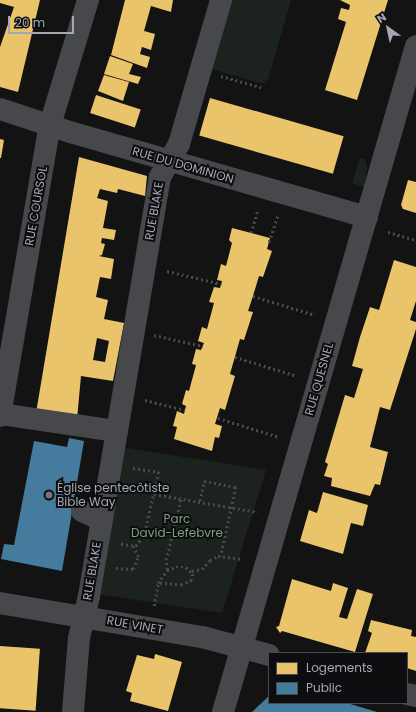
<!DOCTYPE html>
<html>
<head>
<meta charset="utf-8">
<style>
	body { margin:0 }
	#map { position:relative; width:416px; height:712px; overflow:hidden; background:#131313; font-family:Poppins,sans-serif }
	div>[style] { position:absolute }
	.green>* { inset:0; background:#1c221d }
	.homes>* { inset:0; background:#e9c46a; transform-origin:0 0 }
	.public>* { inset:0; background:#457b9d }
	.path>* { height:2.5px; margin-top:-1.25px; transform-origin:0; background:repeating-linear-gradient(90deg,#494a4e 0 2px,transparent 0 5px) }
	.minor>* { height:22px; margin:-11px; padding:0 11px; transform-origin:11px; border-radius:11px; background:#47484c }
	.dots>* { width:11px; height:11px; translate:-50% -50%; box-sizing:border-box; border:2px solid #0d0d0f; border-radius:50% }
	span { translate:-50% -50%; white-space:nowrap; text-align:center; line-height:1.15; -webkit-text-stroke:4px #0d0d0f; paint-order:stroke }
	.street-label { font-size:12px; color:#a4a8b5 }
	.poi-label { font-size:12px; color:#a4a8b5 }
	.left { translate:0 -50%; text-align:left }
	.park-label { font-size:12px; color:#7aa07f }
	.legend { position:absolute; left:268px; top:652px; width:140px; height:52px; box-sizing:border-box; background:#0d0d0f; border:1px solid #494b51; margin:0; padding:5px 7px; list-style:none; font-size:12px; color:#a4a8b5 }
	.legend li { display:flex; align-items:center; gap:8px; height:20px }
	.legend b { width:20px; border:1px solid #494b51 }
	.north { position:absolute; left:368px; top:8px; width:40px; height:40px; -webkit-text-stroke:3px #0d0d0f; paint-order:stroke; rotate:327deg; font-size:11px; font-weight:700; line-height:16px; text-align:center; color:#a4a8b5 }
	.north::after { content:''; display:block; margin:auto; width:14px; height:18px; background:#a4a8b5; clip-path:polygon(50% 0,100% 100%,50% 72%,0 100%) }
	.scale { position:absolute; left:8px; top:16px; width:66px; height:18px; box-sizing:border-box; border:2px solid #a4a8b5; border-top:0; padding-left:5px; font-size:12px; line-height:14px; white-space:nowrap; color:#a4a8b5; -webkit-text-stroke:3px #0d0d0f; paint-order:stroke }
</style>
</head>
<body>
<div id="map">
	<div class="green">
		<i style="clip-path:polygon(231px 0,291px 0,268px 80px,264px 84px,211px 69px)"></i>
		<i style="clip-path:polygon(360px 158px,365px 159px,367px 168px,364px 187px,352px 183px)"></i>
		<i style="clip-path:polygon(121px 447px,266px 470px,222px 613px,97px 594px)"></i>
	</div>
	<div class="homes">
		<i style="clip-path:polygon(0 0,40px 0,18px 92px,0 87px,0 47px,14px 7px,0 3px)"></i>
		<i style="clip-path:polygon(125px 0,173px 0,171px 12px,151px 6px,144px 31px,155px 34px,151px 50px,142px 47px,140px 54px,150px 57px,147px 68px,111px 55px)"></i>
		<i style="clip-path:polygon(340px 0,388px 0,357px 100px,325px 90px,346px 22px,338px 19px,341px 8px,349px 10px,350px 5px)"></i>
		<i style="clip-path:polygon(110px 56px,133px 64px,129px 74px,141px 77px,138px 84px,104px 74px)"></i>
		<i style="clip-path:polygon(104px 75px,129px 82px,123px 101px,98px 91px)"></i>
		<i style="left:96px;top:95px;width:47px;height:19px;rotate:18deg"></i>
		<i style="left:210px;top:98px;width:139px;height:39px;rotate:16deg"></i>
		<i style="clip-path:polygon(0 139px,4px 140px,1px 158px,0 158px)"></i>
		<i style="clip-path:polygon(evenodd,79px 157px,147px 176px,145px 196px,118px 189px,117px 193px,100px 189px,97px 198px,108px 201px,103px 228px,116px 230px,114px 240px,102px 238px,101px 243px,105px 244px,102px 255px,99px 256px,114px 259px,111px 279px,100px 277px,96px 297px,108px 300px,104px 319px,124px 323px,113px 381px,81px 376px,77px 419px,36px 413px,79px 157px,97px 338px,109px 341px,105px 362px,93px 360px,97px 338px)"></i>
		<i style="clip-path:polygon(408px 180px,416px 182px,416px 213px,403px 209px,401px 205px)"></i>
		<i style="clip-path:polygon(232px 228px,270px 238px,267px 249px,272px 251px,263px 277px,259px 276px,253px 296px,248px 311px,253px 312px,244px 340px,240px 339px,230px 374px,235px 376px,225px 410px,220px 408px,215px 424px,222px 426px,219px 438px,215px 437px,212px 451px,174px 439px,177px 427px,173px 426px,177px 411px,184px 414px,186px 406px,182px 404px,186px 390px,189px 391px,196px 365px,192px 364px,196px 349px,201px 350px,204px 343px,198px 341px,202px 327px,207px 329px,214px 303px,209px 302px,214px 287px,220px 288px,222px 281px,217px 280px,221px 264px,226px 266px,232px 243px,229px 240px)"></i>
		<i style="clip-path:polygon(394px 260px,416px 267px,416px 301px,410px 320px,416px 322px,416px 329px,390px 410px,380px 407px,370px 447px,388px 452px,380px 485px,375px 484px,370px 496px,331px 486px,332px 478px,324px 476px,328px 464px,325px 462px,345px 395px,354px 398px,363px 369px,352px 366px,360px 337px,370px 307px,379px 310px)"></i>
		<i style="clip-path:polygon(323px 492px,368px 505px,363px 526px,351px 523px,343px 554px,300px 541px,309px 510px,317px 513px)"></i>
		<i style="clip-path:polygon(292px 579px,331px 591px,333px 583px,348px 588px,339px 617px,347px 619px,357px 589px,373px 594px,355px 652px,282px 631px,280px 633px,276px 627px,279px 626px)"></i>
		<i style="clip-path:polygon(371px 620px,412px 630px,411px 636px,416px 637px,416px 671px,407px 668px,407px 653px,365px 653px,372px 633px,368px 631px)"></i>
		<i style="left:0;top:646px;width:40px;height:62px;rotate:4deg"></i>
		<i style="clip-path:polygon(155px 654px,182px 662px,168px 711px,130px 701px,132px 693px,126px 691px,137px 655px,154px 659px)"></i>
	</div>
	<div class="public">
		<i style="clip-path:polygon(69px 438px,84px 441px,62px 571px,1px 559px,4px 544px,14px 545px,34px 441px,67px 447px)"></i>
		<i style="clip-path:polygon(269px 696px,269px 703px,347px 703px,377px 712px,252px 712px)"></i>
	</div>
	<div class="path">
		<i style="left:221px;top:76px;width:45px;rotate:15.6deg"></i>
		<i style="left:388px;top:232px;width:29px;rotate:16deg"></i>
		<i style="left:251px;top:233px;width:25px;rotate:-74deg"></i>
		<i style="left:269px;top:242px;width:29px;rotate:-72deg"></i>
		<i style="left:167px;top:271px;width:56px;rotate:13.5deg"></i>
		<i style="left:253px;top:296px;width:65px;rotate:17deg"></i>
		<i style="left:154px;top:335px;width:50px;rotate:12.7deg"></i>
		<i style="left:235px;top:357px;width:65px;rotate:17deg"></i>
		<i style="left:145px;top:400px;width:41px;rotate:14deg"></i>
		<i style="left:218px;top:418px;width:64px;rotate:17.3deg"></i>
		<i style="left:133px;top:468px;width:26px;rotate:9deg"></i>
		<i style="left:159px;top:472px;width:67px;rotate:103deg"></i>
		<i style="left:144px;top:537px;width:13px;rotate:132deg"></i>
		<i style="left:154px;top:494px;width:105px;rotate:9.9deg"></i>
		<i style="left:200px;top:501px;width:20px;rotate:-79deg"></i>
		<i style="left:204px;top:481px;width:33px;rotate:11deg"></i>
		<i style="left:236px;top:487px;width:71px;rotate:102.3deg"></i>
		<i style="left:116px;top:568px;width:17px;rotate:3deg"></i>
		<i style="left:133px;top:569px;width:13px;rotate:-67deg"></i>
		<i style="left:138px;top:557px;width:12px;rotate:-114deg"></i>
		<i style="left:133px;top:546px;width:14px;rotate:-172deg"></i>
		<i style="left:167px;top:570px;width:10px;rotate:-96deg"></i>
		<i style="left:166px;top:560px;width:64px;rotate:-76.4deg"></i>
		<i style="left:192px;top:571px;width:10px;rotate:-11deg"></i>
		<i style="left:202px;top:569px;width:12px;rotate:-48deg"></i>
		<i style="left:210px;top:560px;width:9px;rotate:-27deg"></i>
		<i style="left:218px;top:556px;width:25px;rotate:7deg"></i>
		<i style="left:154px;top:606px;width:23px;rotate:-80deg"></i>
		<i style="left:158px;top:583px;width:16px;rotate:-55deg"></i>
		<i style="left:167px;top:570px;width:9px;rotate:-18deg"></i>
		<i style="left:176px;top:567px;width:10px"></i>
		<i style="left:186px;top:567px;width:10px;rotate:45deg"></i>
		<i style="left:193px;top:574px;width:6px;rotate:99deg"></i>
		<i style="left:192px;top:580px;width:11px;rotate:153deg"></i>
		<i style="left:182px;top:585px;width:24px;rotate:-175deg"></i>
	</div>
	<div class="minor">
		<i style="left:0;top:109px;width:74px;rotate:18.2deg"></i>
		<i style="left:70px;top:132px;width:309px;rotate:16deg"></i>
		<i style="left:0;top:414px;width:118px;rotate:8.3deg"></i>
		<i style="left:117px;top:431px;width:258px;rotate:-80.4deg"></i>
		<i style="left:160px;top:177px;width:38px;rotate:-60deg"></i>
		<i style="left:179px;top:144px;width:150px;rotate:-73.7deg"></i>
		<i style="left:0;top:416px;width:295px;rotate:-80.3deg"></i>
		<i style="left:50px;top:125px;width:131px;rotate:-73.1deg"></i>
		<i style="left:82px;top:511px;width:21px;rotate:25deg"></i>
		<i style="left:0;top:603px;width:205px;rotate:9.6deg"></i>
		<i style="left:202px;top:637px;width:69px;rotate:15deg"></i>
		<i style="left:407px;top:694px;width:9px;rotate:13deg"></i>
		<i style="left:73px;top:712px;width:74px;rotate:-85.4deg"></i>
		<i style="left:79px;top:638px;width:43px;rotate:-76.6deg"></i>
		<i style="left:89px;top:596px;width:167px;rotate:-80.4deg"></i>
		<i style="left:223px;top:712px;width:693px;rotate:-73.84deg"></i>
	</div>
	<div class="dots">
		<i style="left:49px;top:495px;background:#71747c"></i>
	</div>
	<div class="street-label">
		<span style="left:183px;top:165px;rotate:16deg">RUE DU DOMINION</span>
		<span style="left:36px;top:206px;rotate:-80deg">RUE COURSOL</span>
		<span style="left:154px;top:211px;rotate:-80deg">RUE BLAKE</span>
		<span style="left:319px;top:379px;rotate:-74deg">RUE QUESNEL</span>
		<span style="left:92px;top:571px;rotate:-80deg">RUE BLAKE</span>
		<span style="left:135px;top:625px;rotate:10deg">RUE VINET</span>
	</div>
	<div class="poi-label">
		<span class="left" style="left:57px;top:495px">Église pentecôtiste<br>Bible Way</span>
	</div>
	<div class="park-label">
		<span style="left:177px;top:526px">Parc<br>David-Lefebvre</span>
	</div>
	<ul class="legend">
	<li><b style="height:11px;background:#e9c46a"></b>Logements</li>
	<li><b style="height:11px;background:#457b9d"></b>Public</li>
	</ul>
	<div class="north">N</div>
	<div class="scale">20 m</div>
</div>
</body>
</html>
